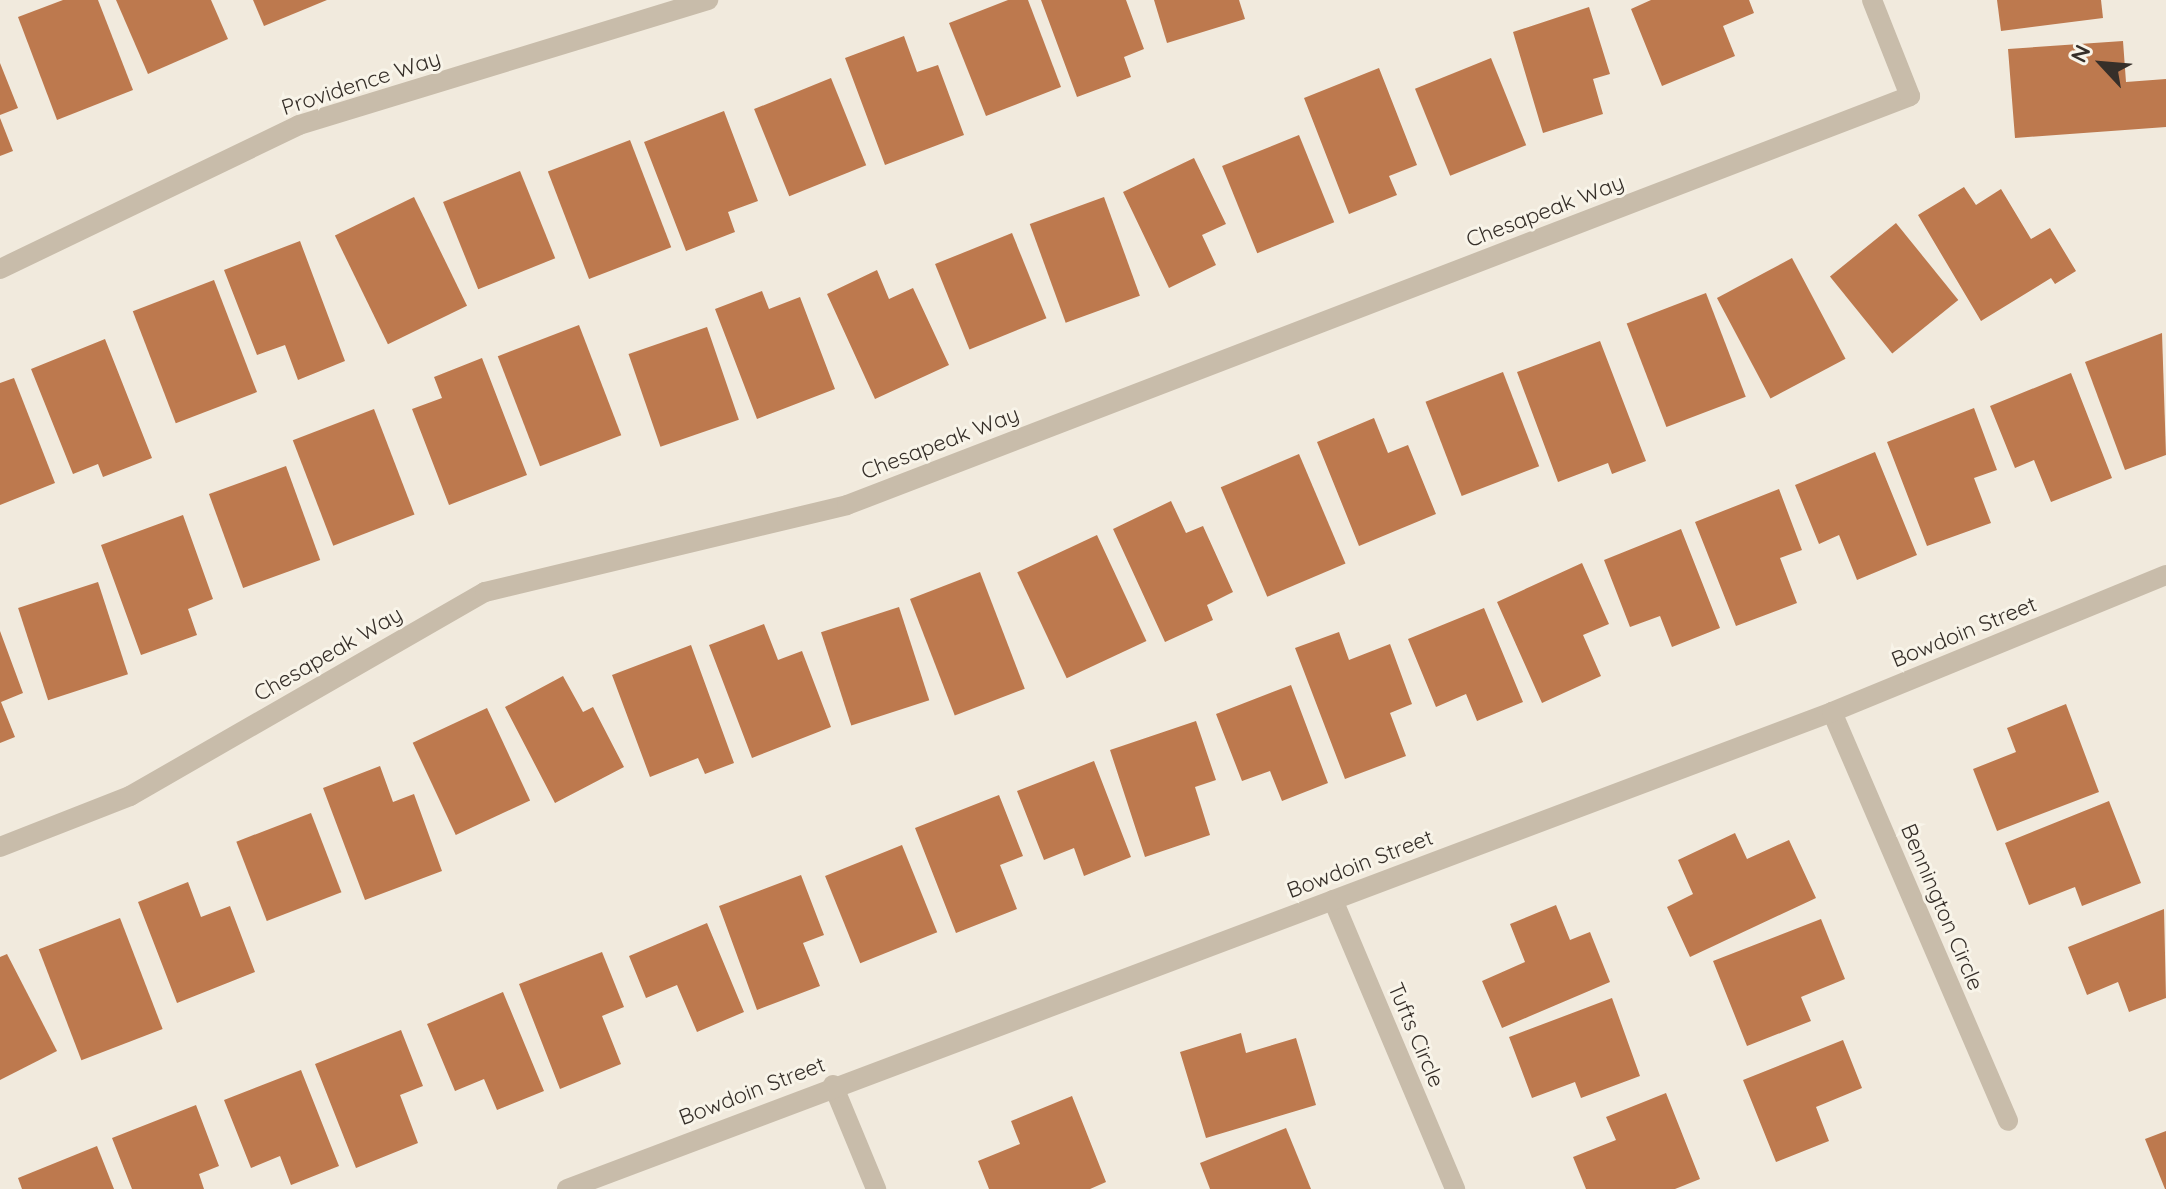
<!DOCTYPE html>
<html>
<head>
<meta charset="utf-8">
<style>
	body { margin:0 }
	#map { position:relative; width:2166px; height:1189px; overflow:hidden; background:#f1eadd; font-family:Quicksand,sans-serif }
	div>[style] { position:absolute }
	.building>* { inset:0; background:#bd794e; transform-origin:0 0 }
	.minor>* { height:20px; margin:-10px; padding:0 10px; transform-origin:10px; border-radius:10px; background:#c8bcaa }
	span { translate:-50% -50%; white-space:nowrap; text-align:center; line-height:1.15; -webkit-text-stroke:6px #f8f4e9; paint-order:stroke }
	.street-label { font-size:22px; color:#362f29 }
	.north { position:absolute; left:2062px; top:24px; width:80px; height:80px; -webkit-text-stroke:6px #f8f4e9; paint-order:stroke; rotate:296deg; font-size:22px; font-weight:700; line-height:32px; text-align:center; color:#362f29 }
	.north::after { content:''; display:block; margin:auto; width:28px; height:36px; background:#362f29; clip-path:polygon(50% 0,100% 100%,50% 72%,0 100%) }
</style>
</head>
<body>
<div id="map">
	<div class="building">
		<i style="clip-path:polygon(63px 0,98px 0,133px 90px,57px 120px,18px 17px)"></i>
		<i style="clip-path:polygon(116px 0,211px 0,228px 39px,148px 74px)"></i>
		<i style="clip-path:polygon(253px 0,327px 0,264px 26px)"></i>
		<i style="clip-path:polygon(1008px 0,1028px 0,1061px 87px,986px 116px,949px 23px)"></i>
		<i style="clip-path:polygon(1041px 0,1126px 0,1144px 49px,1124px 57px,1131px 77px,1077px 97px)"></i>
		<i style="clip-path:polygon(1154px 0,1239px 0,1245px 19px,1167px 43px)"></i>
		<i style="clip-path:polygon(1651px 0,1749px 0,1754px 13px,1723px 26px,1735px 56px,1662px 86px,1631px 9px)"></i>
		<i style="clip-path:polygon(1997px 0,2101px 0,2103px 18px,2001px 31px)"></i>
		<i style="clip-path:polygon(1589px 7px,1610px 74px,1593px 79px,1603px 114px,1543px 133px,1513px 32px)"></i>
		<i style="clip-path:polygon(904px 36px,917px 72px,938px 65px,964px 135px,885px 165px,845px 58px)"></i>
		<i style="clip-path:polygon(2123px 41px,2126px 82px,2166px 79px,2166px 127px,2015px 138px,2008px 49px)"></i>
		<i style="left:1491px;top:58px;width:94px;height:82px;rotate:68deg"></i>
		<i style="clip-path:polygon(0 63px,18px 108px,0 115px)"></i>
		<i style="clip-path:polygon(1379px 68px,1417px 165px,1389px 176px,1397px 195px,1349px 214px,1304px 98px)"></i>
		<i style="left:831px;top:78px;width:94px;height:83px;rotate:68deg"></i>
		<i style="clip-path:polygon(724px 111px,758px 201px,728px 212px,735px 232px,686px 251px,644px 142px)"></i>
		<i style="clip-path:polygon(0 118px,13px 151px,0 156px)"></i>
		<i style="left:1299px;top:135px;width:94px;height:83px;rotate:68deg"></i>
		<i style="left:630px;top:140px;width:115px;height:88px;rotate:69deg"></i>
		<i style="clip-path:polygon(1194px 158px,1226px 224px,1202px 235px,1216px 265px,1169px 288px,1123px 192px)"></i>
		<i style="left:520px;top:171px;width:94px;height:83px;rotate:68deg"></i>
		<i style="clip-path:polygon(1964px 187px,1976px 205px,2001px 189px,2031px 239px,2050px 228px,2076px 271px,2055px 284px,2051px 278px,1981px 321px,1918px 215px)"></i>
		<i style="left:414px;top:197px;width:121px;height:88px;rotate:64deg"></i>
		<i style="left:1104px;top:197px;width:105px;height:79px;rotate:70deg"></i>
		<i style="left:1896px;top:223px;width:99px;height:85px;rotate:51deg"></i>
		<i style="left:1012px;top:233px;width:92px;height:83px;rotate:68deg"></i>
		<i style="clip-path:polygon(300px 241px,345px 361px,298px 380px,285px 345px,257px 355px,224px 270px)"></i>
		<i style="left:1792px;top:258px;width:114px;height:85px;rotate:62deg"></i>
		<i style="clip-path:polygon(877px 270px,889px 299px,913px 288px,949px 365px,875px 399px,827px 294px)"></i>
		<i style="left:214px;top:280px;width:120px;height:87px;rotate:69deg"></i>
		<i style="clip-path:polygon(762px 291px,769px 309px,800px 297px,835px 389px,757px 419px,715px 309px)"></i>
		<i style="left:1706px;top:293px;width:111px;height:85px;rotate:69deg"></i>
		<i style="left:579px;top:325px;width:118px;height:87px;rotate:69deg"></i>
		<i style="left:707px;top:327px;width:98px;height:83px;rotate:71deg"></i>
		<i style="clip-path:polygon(2162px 333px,2166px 455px,2125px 470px,2085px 362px)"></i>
		<i style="clip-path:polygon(105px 339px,152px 458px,103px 477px,98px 464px,73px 474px,31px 369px)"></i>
		<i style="clip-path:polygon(1600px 341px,1646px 461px,1612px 474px,1608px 463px,1558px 482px,1517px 372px)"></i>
		<i style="clip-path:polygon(482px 358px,527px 475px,449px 505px,412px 409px,442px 398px,434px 377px)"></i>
		<i style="left:1503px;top:372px;width:101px;height:83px;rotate:69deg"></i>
		<i style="clip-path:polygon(2071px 373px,2112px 478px,2051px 502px,2034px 460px,2015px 468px,1990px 406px)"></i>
		<i style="clip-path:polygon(14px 378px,55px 483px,0 505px,0 383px)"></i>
		<i style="clip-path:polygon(1974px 408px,1997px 470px,1974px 478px,1991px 523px,1927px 546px,1887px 442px)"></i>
		<i style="left:374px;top:409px;width:113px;height:87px;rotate:69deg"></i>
		<i style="clip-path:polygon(1374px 418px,1388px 453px,1408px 445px,1436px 514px,1359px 546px,1317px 442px)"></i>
		<i style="clip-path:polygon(1875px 452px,1917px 555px,1857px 580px,1839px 535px,1819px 544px,1795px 485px)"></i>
		<i style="left:1299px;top:454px;width:119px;height:85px;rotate:67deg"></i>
		<i style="left:286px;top:466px;width:100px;height:82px;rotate:70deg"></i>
		<i style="clip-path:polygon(1779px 489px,1802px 550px,1780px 558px,1797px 603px,1736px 626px,1695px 522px)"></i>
		<i style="clip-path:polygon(1171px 501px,1186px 533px,1203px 526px,1233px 592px,1207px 605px,1213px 620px,1165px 642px,1113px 529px)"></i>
		<i style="clip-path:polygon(183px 515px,213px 599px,188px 609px,197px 635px,141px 655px,101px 545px)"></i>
		<i style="clip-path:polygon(1681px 529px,1720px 628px,1672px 647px,1660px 616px,1630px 627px,1604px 560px)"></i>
		<i style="left:1097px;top:535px;width:117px;height:88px;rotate:65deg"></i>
		<i style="clip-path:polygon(1582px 563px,1609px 624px,1583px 635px,1601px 676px,1542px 703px,1497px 602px)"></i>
		<i style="left:980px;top:572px;width:125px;height:75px;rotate:69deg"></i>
		<i style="left:98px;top:582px;width:97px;height:84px;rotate:72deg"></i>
		<i style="left:899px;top:607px;width:98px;height:82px;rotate:72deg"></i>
		<i style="clip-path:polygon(1484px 608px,1523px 702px,1477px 721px,1466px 694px,1436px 707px,1408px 639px)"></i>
		<i style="clip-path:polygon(764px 624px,778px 660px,802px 651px,831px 727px,752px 758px,709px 645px)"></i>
		<i style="clip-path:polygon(0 631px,23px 693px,1px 702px,15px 737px,0 743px)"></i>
		<i style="clip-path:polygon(1339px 632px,1349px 660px,1390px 644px,1412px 704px,1390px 713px,1406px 756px,1345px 779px,1295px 648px)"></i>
		<i style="clip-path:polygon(691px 645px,734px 763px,705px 774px,698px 758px,650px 777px,612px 675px)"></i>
		<i style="clip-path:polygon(563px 676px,583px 712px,593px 707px,624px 767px,555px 803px,505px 707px)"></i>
		<i style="clip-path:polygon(1291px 685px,1328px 783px,1282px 801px,1270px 771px,1242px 781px,1216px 714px)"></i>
		<i style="clip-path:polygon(2066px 704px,2099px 792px,1997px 831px,1973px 769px,2016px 752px,2007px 728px)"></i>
		<i style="left:487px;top:708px;width:102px;height:82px;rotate:65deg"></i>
		<i style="clip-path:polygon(1196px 721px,1216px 780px,1195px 787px,1210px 835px,1145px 857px,1110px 750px)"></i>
		<i style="clip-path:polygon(1094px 761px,1131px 857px,1084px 876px,1074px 848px,1044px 860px,1017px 791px)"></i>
		<i style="clip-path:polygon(380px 766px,393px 802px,414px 794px,442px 871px,365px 900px,323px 788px)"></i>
		<i style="clip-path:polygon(999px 795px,1023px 856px,1000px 865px,1017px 909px,956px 933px,915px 828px)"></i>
		<i style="clip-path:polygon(2109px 801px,2141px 883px,2082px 906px,2075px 887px,2029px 905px,2005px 843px)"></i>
		<i style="left:311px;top:813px;width:85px;height:80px;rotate:69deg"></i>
		<i style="clip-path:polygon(1735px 833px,1747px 859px,1789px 840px,1816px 898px,1690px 957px,1667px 907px,1693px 894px,1678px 860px)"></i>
		<i style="left:902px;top:845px;width:94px;height:83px;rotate:68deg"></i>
		<i style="clip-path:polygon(801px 875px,824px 935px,803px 943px,820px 986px,757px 1010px,719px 906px)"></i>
		<i style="clip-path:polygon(188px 882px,201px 917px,230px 906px,255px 972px,177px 1003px,138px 902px)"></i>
		<i style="clip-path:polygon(1556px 905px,1570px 940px,1590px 932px,1610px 982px,1502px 1028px,1482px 981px,1525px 962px,1510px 924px)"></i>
		<i style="clip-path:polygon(2164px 909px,2166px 998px,2129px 1012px,2118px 982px,2087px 995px,2068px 947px)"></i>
		<i style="left:120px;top:918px;width:119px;height:87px;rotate:69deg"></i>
		<i style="clip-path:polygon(1821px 919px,1845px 979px,1801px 997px,1811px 1021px,1747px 1046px,1713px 961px)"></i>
		<i style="clip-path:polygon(707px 923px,744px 1012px,697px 1032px,677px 985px,646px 998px,629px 956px)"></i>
		<i style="clip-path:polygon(602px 952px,624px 1007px,602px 1016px,621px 1064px,560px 1089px,519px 984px)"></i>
		<i style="clip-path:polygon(7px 954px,57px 1051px,0 1080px,0 957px)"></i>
		<i style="clip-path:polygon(503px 992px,544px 1091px,497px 1110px,484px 1079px,455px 1091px,427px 1024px)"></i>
		<i style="clip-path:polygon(1612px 998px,1640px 1076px,1581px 1098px,1575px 1082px,1532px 1098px,1509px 1037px)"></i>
		<i style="clip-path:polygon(401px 1030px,423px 1086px,400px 1095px,418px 1143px,356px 1168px,315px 1064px)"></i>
		<i style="clip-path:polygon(1241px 1033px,1246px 1053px,1296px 1038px,1316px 1105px,1206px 1138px,1180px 1052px)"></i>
		<i style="clip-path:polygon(1843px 1040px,1862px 1088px,1816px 1107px,1829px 1141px,1776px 1162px,1743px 1080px)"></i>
		<i style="clip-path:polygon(301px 1070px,339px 1166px,291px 1185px,280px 1156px,251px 1168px,224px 1100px)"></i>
		<i style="clip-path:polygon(1666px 1093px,1700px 1179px,1675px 1189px,1586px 1189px,1573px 1157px,1616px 1140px,1606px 1117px)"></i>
		<i style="clip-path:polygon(1072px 1096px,1106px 1182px,1090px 1189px,989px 1189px,978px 1161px,1020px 1144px,1011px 1121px)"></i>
		<i style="clip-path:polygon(196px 1105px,219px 1166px,199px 1174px,204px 1189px,132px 1189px,112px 1138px)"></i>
		<i style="clip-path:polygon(1286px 1128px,1311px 1189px,1210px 1189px,1200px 1163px)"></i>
		<i style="clip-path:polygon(2166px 1131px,2166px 1189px,2165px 1189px,2145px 1139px)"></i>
		<i style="clip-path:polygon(97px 1146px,114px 1189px,22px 1189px,18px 1178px)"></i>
	</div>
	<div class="minor">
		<i style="left:0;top:269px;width:332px;rotate:-25.7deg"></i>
		<i style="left:299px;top:125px;width:428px;rotate:-17deg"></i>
		<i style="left:1832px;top:712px;width:445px;rotate:66.7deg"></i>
		<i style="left:0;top:847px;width:140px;rotate:-21.4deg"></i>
		<i style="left:130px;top:796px;width:409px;rotate:-29.9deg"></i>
		<i style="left:485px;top:592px;width:372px;rotate:-13.5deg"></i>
		<i style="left:847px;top:505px;width:1139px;rotate:-21.04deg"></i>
		<i style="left:1910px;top:96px;width:103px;rotate:-111.6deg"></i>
		<i style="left:1333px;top:900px;width:314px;rotate:67.1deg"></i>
		<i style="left:833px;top:1085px;width:113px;rotate:67.5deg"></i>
		<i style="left:567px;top:1189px;width:1352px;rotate:-20.66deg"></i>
		<i style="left:1832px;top:712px;width:361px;rotate:-22.3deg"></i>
	</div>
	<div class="street-label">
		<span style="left:361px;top:83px;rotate:-18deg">Providence Way</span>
		<span style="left:1545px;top:211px;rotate:-21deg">Chesapeak Way</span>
		<span style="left:940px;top:443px;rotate:-21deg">Chesapeak Way</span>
		<span style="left:1964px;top:632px;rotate:-22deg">Bowdoin Street</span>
		<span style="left:328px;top:654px;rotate:-30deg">Chesapeak Way</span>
		<span style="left:1360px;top:864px;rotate:-21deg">Bowdoin Street</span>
		<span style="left:1942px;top:907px;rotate:67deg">Bennington Circle</span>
		<span style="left:1416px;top:1035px;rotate:67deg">Tufts Circle</span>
		<span style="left:752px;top:1091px;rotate:-21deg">Bowdoin Street</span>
	</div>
	<div class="north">N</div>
</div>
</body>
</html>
